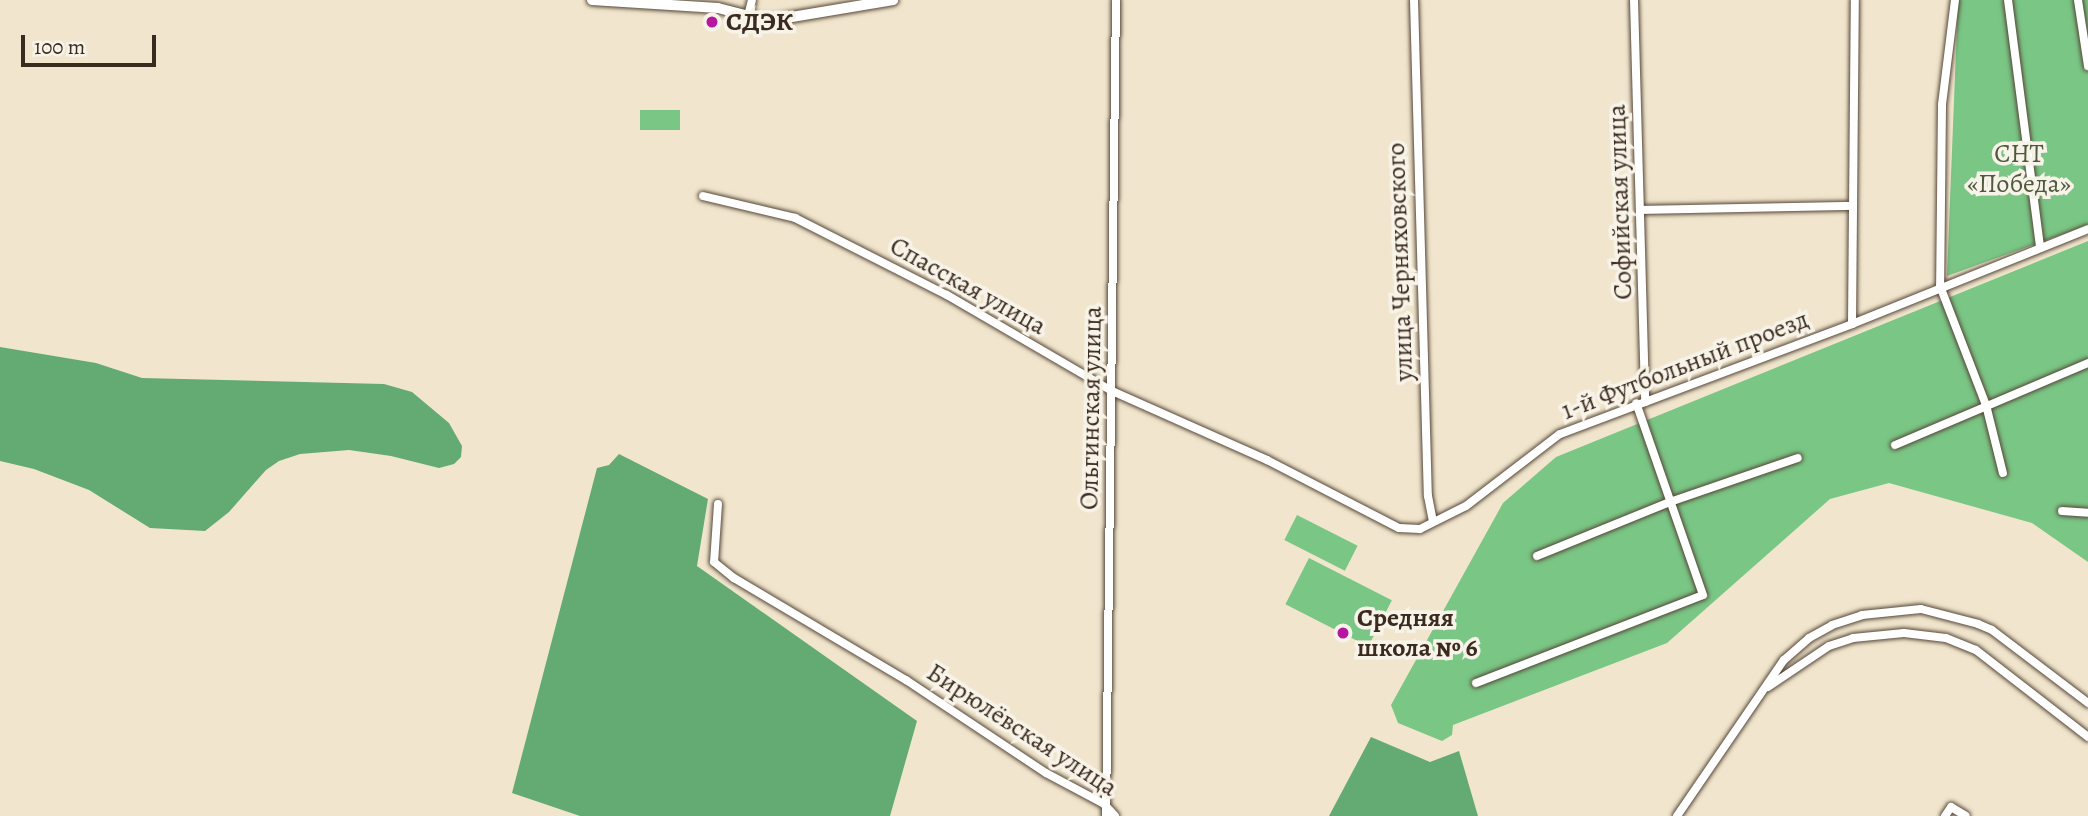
<!DOCTYPE html>
<html>
<head>
<meta charset="utf-8">
<style>
	body { margin:0 }
	#map { position:relative; width:2088px; height:816px; overflow:hidden; background:#f1e6cd; font-family:Alegreya,serif }
	div>[style] { position:absolute }
	.green>* { inset:0; background:#7ac685; transform-origin:0 0 }
	.forest>* { inset:0; background:#63ab72 }
	.roads { filter:drop-shadow(0 0 2px #564638) drop-shadow(0 0 2px #564638) }
	.minor>* { height:8px; margin:-4px; padding:0 4px; transform-origin:4px; border-radius:4px; background:#fff }
	.tertiary>* { height:10px; margin:-5px; padding:0 5px; transform-origin:5px; border-radius:5px; background:#fff }
	.dots>* { width:19px; height:19px; translate:-50% -50%; box-sizing:border-box; border:4px solid #f7f3e8; border-radius:50% }
	span { translate:-50% -50%; white-space:nowrap; text-align:center; line-height:1.15; -webkit-text-stroke:7px #f7f3e8; paint-order:stroke }
	.poi-label { font-size:26px; color:#3b2a1e; font-weight:700 }
	.left { translate:0 -50%; text-align:left }
	.park-label { font-size:26px; color:#4e593d }
	.street-label { font-size:26px; color:#3b2a1e }
	.scale { position:absolute; left:21px; top:35px; width:135px; height:32px; box-sizing:border-box; border:4px solid #3b2a1e; border-top:0; padding-left:9px; font-size:21px; line-height:24px; white-space:nowrap; color:#3b2a1e; -webkit-text-stroke:5px #f7f3e8; paint-order:stroke }
</style>
</head>
<body>
<div id="map">
	<div class="green">
		<i style="clip-path:polygon(1958px 0,2088px 0,2088px 225px,1947px 276px)"></i>
		<i style="left:640px;top:110px;width:40px;height:20px"></i>
		<i style="clip-path:polygon(2088px 241px,2088px 562px,2032px 523px,1889px 483px,1830px 499px,1667px 643px,1453px 725px,1452px 735px,1442px 741px,1398px 723px,1391px 705px,1503px 503px,1556px 457px)"></i>
		<i style="left:1297px;top:515px;width:68px;height:28px;rotate:27deg"></i>
		<i style="left:1309px;top:558px;width:93px;height:52px;rotate:27deg"></i>
	</div>
	<div class="forest">
		<i style="clip-path:polygon(0 347px,96px 363px,142px 378px,384px 384px,412px 392px,449px 423px,462px 446px,461px 457px,454px 464px,439px 468px,391px 456px,349px 450px,300px 454px,279px 461px,266px 470px,229px 512px,205px 531px,150px 528px,89px 490px,34px 469px,0 461px)"></i>
		<i style="clip-path:polygon(619px 454px,708px 499px,697px 566px,917px 721px,890px 816px,580px 816px,512px 793px,597px 468px,609px 465px)"></i>
		<i style="clip-path:polygon(1371px 737px,1430px 762px,1459px 751px,1478px 816px,1329px 816px)"></i>
	</div>
	<div class="roads">
		<div class="minor">
			<i style="left:1414px;top:0;width:496px;rotate:88.4deg"></i>
			<i style="left:1428px;top:496px;width:25px;rotate:79deg"></i>
			<i style="left:1634px;top:0;width:402px;rotate:88.4deg"></i>
			<i style="left:1955px;top:0;width:106px;rotate:97.1deg"></i>
			<i style="left:1942px;top:105px;width:181px;rotate:90.6deg"></i>
			<i style="left:1940px;top:286px;width:128px;rotate:68.9deg"></i>
			<i style="left:1986px;top:405px;width:70px;rotate:76deg"></i>
			<i style="left:2008px;top:0;width:250px;rotate:82.6deg"></i>
			<i style="left:2078px;top:0;width:67px;rotate:81.4deg"></i>
			<i style="left:748px;top:16px;width:16px;rotate:-76deg"></i>
			<i style="left:703px;top:196px;width:95px;rotate:13.4deg"></i>
			<i style="left:795px;top:218px;width:170px;rotate:26.9deg"></i>
			<i style="left:947px;top:295px;width:191px;rotate:30.2deg"></i>
			<i style="left:1112px;top:391px;width:170px;rotate:24deg"></i>
			<i style="left:1267px;top:460px;width:148px;rotate:27.3deg"></i>
			<i style="left:1399px;top:528px;width:21px;rotate:3deg"></i>
			<i style="left:1420px;top:529px;width:51px;rotate:-26.6deg"></i>
			<i style="left:1466px;top:506px;width:118px;rotate:-37.5deg"></i>
			<i style="left:1560px;top:434px;width:312px;rotate:-20.6deg"></i>
			<i style="left:1852px;top:324px;width:254px;rotate:-21.9deg"></i>
			<i style="left:1642px;top:210px;width:211px;rotate:-1.1deg"></i>
			<i style="left:1852px;top:324px;width:324px;rotate:-89.5deg"></i>
			<i style="left:1895px;top:445px;width:210px;rotate:-23deg"></i>
			<i style="left:718px;top:504px;width:58px;rotate:93.9deg"></i>
			<i style="left:714px;top:562px;width:26px;rotate:39deg"></i>
			<i style="left:734px;top:578px;width:200px;rotate:30.7deg"></i>
			<i style="left:906px;top:680px;width:168px;rotate:33.6deg"></i>
			<i style="left:1046px;top:773px;width:66px;rotate:28.1deg"></i>
			<i style="left:1104px;top:804px;width:16px;rotate:47deg"></i>
			<i style="left:2062px;top:511px;width:26px;rotate:4deg"></i>
			<i style="left:1537px;top:556px;width:144px;rotate:-22.1deg"></i>
			<i style="left:1670px;top:502px;width:135px;rotate:-19deg"></i>
			<i style="left:1476px;top:683px;width:243px;rotate:-21.2deg"></i>
			<i style="left:1703px;top:595px;width:203px;rotate:-109.2deg"></i>
			<i style="left:1768px;top:687px;width:73px;rotate:-33.9deg"></i>
			<i style="left:1829px;top:646px;width:25px;rotate:-18deg"></i>
			<i style="left:1853px;top:638px;width:51px;rotate:-5.6deg"></i>
			<i style="left:1904px;top:633px;width:42px;rotate:6.8deg"></i>
			<i style="left:1946px;top:638px;width:32px;rotate:22deg"></i>
			<i style="left:1976px;top:650px;width:142px;rotate:37.8deg"></i>
			<i style="left:1106px;top:816px;width:816px;rotate:-89.3deg"></i>
			<i style="left:1677px;top:816px;width:189px;rotate:-55.6deg"></i>
			<i style="left:1784px;top:660px;width:33px;rotate:-41deg"></i>
			<i style="left:1809px;top:638px;width:26px;rotate:-29deg"></i>
			<i style="left:1832px;top:625px;width:32px;rotate:-18deg"></i>
			<i style="left:1862px;top:615px;width:59px;rotate:-5.8deg"></i>
			<i style="left:1921px;top:609px;width:59px;rotate:14.7deg"></i>
			<i style="left:1978px;top:624px;width:15px;rotate:23deg"></i>
			<i style="left:1992px;top:630px;width:121px;rotate:37.2deg"></i>
			<i style="left:1945px;top:816px;width:11px;rotate:-56deg"></i>
			<i style="left:1951px;top:807px;width:17px;rotate:31deg"></i>
		</div>
		<div class="tertiary">
			<i style="left:592px;top:0;width:126px;rotate:3.6deg"></i>
			<i style="left:718px;top:8px;width:52px;rotate:14.6deg"></i>
			<i style="left:768px;top:21px;width:127px;rotate:-9.5deg"></i>
		</div>
	</div>
	<div class="dots">
		<i style="left:712px;top:22px;background:#b5179e"></i>
		<i style="left:1343px;top:633px;background:#b5179e"></i>
	</div>
	<div class="poi-label">
		<span class="left" style="left:726px;top:22px">СДЭК</span>
		<span class="left" style="left:1357px;top:633px">Средняя<br>школа № 6</span>
	</div>
	<div class="park-label">
		<span style="left:2019px;top:169px">СНТ<br>«Победа»</span>
	</div>
	<div class="street-label">
		<span style="left:1620px;top:202px;rotate:-92deg">Софийская улица</span>
		<span style="left:1400px;top:262px;rotate:-92deg">улица Черняховского</span>
		<span style="left:968px;top:286px;rotate:29deg">Спасская улица</span>
		<span style="left:1685px;top:365px;rotate:-21deg">1-й Футбольный проезд</span>
		<span style="left:1091px;top:408px;rotate:-89deg">Ольгинская улица</span>
		<span style="left:1022px;top:730px;rotate:33deg">Бирюлёвская улица</span>
	</div>
	<div class="scale">100 m</div>
</div>
</body>
</html>
